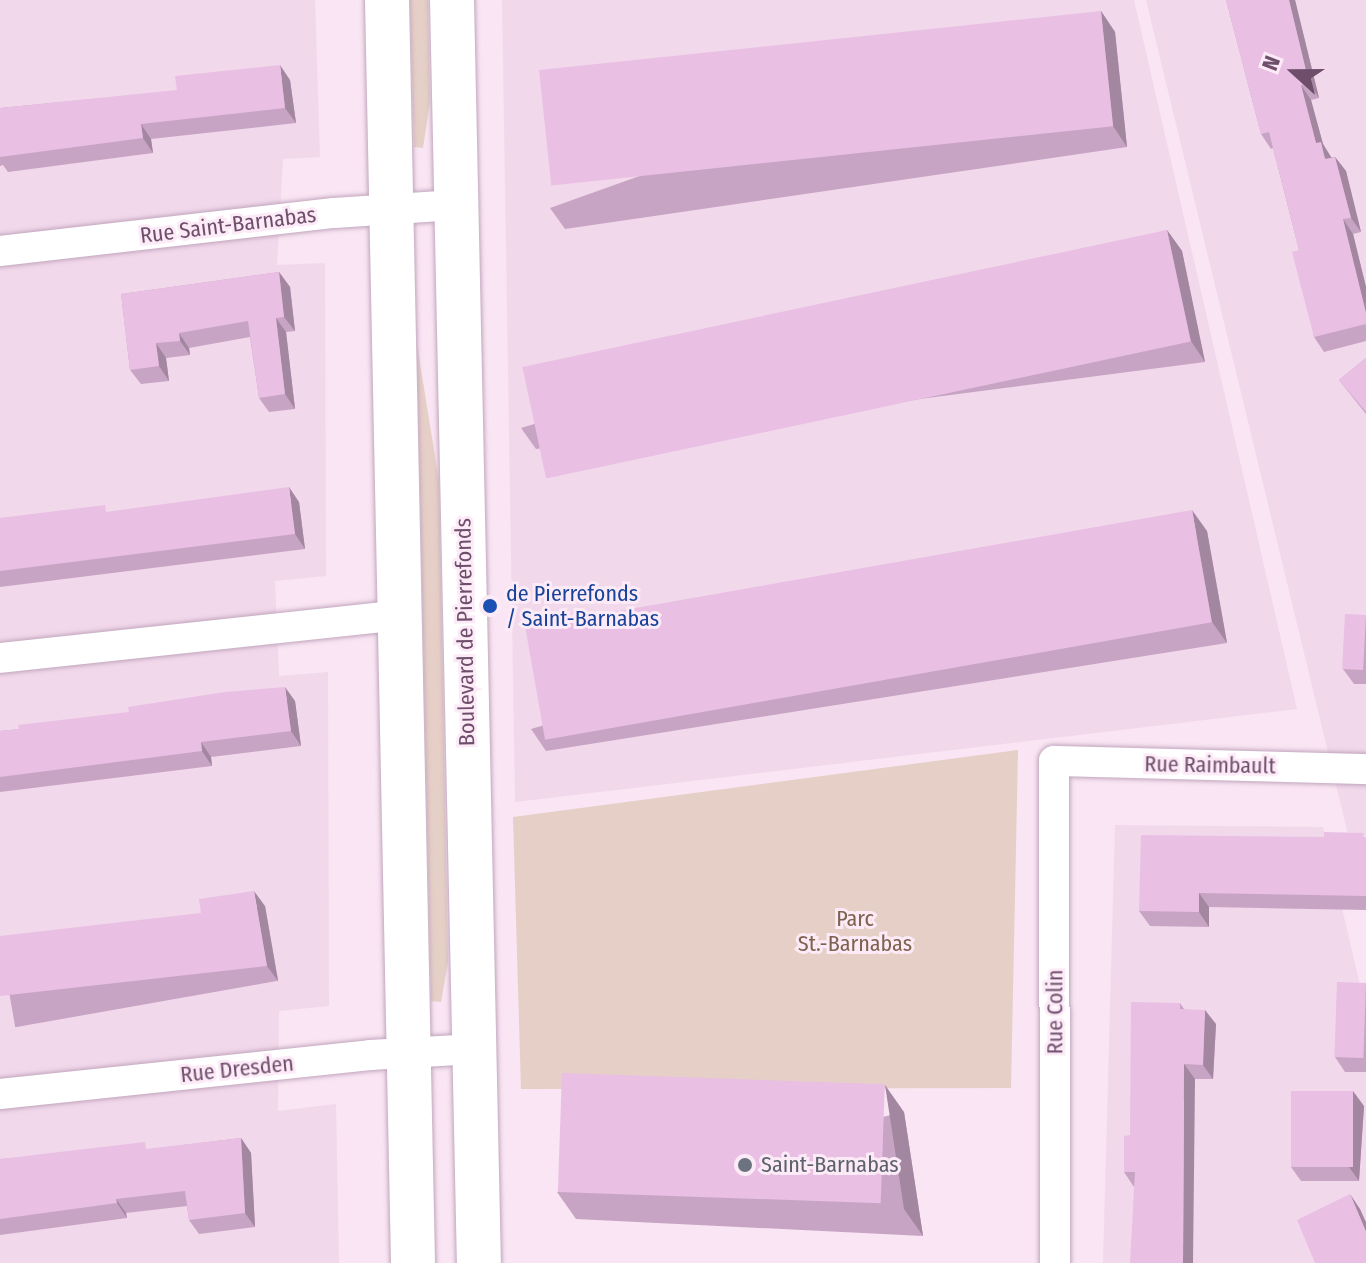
<!DOCTYPE html>
<html>
<head>
<meta charset="utf-8">
<style>
	body { margin:0 }
	#map { position:relative; width:1366px; height:1263px; overflow:hidden; background:#f9e5f3; font-family:"Fira Sans Condensed",sans-serif }
	div>[style] { position:absolute }
	.residential>* { inset:0; background:#f2d8eb }
	.green>* { inset:0; background:#e5cfc6 }
	.roads { filter:drop-shadow(0 0 2px #c1a6bd) drop-shadow(0 0 2px #c1a6bd) }
	.minor>* { height:30px; margin:-15px; padding:0 15px; transform-origin:15px; border-radius:15px; background:#fff }
	.secondary>* { height:44px; margin:-22px; padding:0 22px; transform-origin:22px; border-radius:22px; background:#fff }
	.wall>* { inset:0; background:#c8a4c4; transform-origin:0 0 }
	.shaded-wall>* { inset:0; background:#a386a0 }
	.building>* { inset:0; background:#e9bfe4; transform-origin:0 0 }
	.dots>* { width:22px; height:22px; translate:-50% -50%; box-sizing:border-box; border:4px solid #fcebf7; border-radius:50% }
	span { translate:-50% -50%; white-space:nowrap; text-align:center; line-height:1.15; -webkit-text-stroke:6px #fcebf7; paint-order:stroke }
	.street-label { font-size:22px; color:#6f4e6c }
	.transit-label { font-size:22px; color:#164399 }
	.left { translate:0 -50%; text-align:left }
	.park-label { font-size:22px; color:#7e624e }
	.worship-label { font-size:22px; color:#5b616d }
	.north { position:absolute; left:1254px; top:32px; width:80px; height:80px; -webkit-text-stroke:6px #fcebf7; paint-order:stroke; rotate:291deg; font-size:22px; font-weight:700; line-height:32px; text-align:center; color:#6f4e6c }
	.north::after { content:''; display:block; margin:auto; width:28px; height:36px; background:#6f4e6c; clip-path:polygon(50% 0,100% 100%,50% 72%,0 100%) }
</style>
</head>
<body>
<div id="map">
	<div class="residential">
		<i style="clip-path:polygon(0 0,315px 0,320px 157px,283px 159px,277px 265px,325px 263px,326px 576px,275px 581px,279px 676px,328px 672px,329px 1006px,279px 1011px,278px 1111px,336px 1104px,339px 1263px,0 1263px)"></i>
		<i style="clip-path:polygon(502px 0,1134px 0,1297px 709px,515px 802px)"></i>
		<i style="clip-path:polygon(1146px 0,1366px 0,1366px 909px)"></i>
		<i style="clip-path:polygon(1115px 825px,1323px 827px,1366px 1011px,1366px 1263px,1103px 1263px)"></i>
	</div>
	<div class="green">
		<i style="clip-path:polygon(410px 0,428px 0,430px 102px,423px 148px,414px 147px)"></i>
		<i style="clip-path:polygon(417px 345px,439px 481px,448px 962px,441px 1002px,431px 1001px)"></i>
		<i style="clip-path:polygon(1018px 750px,1011px 1088px,521px 1089px,513px 817px)"></i>
	</div>
	<div class="roads">
		<div class="minor">
			<i style="left:0;top:251px;width:336px;rotate:-6.5deg"></i>
			<i style="left:334px;top:213px;width:122px;rotate:-3.8deg"></i>
			<i style="left:0;top:658px;width:402px;rotate:-6.1deg"></i>
			<i style="left:0;top:1094px;width:372px;rotate:-6deg"></i>
			<i style="left:370px;top:1055px;width:105px;rotate:-3.3deg"></i>
			<i style="left:1055px;top:1263px;width:502px;rotate:-90.11deg"></i>
			<i style="left:1054px;top:761px;width:312px;rotate:1.5deg"></i>
		</div>
		<div class="secondary">
			<i style="left:387px;top:0;width:1263px;rotate:88.82deg"></i>
			<i style="left:452px;top:0;width:1263px;rotate:88.78deg"></i>
		</div>
	</div>
	<div class="wall">
		<i style="clip-path:polygon(1226px 0,1295px 0,1319px 98px,1311px 100px,1323px 144px,1331px 157px,1335px 157px,1346px 171px,1361px 232px,1353px 234px,1366px 287px,1366px 341px,1324px 352px,1314px 337px,1299px 250px,1273px 148px,1271px 149px,1261px 134px)"></i>
		<i style="clip-path:polygon(1101px 11px,1115px 32px,1127px 147px,565px 229px,550px 208px)"></i>
		<i style="clip-path:polygon(290px 80px,296px 123px,151px 139px,153px 153px,8px 172px,3px 165px,0 166px,0 108px)"></i>
		<i style="clip-path:polygon(1167px 230px,1182px 251px,1205px 362px,536px 449px,521px 428px)"></i>
		<i style="clip-path:polygon(279px 272px,290px 287px,295px 331px,286px 332px,295px 409px,269px 412px,259px 398px,250px 337px,189px 348px,190px 355px,166px 358px,169px 381px,141px 384px,130px 370px,121px 294px)"></i>
		<i style="clip-path:polygon(1366px 358px,1366px 414px,1339px 380px)"></i>
		<i style="clip-path:polygon(299px 502px,305px 549px,0 587px,0 518px)"></i>
		<i style="clip-path:polygon(1207px 531px,1227px 643px,546px 751px,531px 729px)"></i>
		<i style="clip-path:polygon(1366px 615px,1366px 684px,1354px 684px,1343px 669px)"></i>
		<i style="clip-path:polygon(295px 701px,301px 746px,211px 757px,212px 766px,0 792px,0 731px)"></i>
		<i style="clip-path:polygon(1366px 837px,1366px 910px,1209px 907px,1209px 927px,1150px 926px,1139px 911px)"></i>
		<i style="left:265px;top:906px;width:76px;height:267px;rotate:80deg"></i>
		<i style="clip-path:polygon(1366px 983px,1366px 1072px,1345px 1072px,1335px 1057px)"></i>
		<i style="clip-path:polygon(1180px 1003px,1184px 1009px,1216px 1024px,1213px 1079px,1195px 1079px,1134px 1187px,1124px 1172px,1130px 1135px)"></i>
		<i style="clip-path:polygon(1364px 1106px,1359px 1181px,1301px 1181px,1291px 1167px)"></i>
		<i style="clip-path:polygon(904px 1112px,923px 1236px,576px 1219px,557px 1192px)"></i>
		<i style="clip-path:polygon(241px 1138px,251px 1153px,255px 1227px,199px 1234px,189px 1220px,187px 1206px,126px 1213px,127px 1218px,0 1235px,0 1159px,150px 1149px)"></i>
	</div>
	<div class="shaded-wall">
		<i style="clip-path:polygon(1289px 0,1295px 0,1319px 98px,1309px 83px)"></i>
		<i style="clip-path:polygon(1101px 11px,1115px 32px,1127px 147px,1113px 126px)"></i>
		<i style="clip-path:polygon(280px 65px,290px 80px,296px 123px,285px 108px)"></i>
		<i style="clip-path:polygon(1301px 85px,1311px 100px,1323px 144px,1331px 157px,1335px 173px,1316px 143px)"></i>
		<i style="clip-path:polygon(141px 124px,151px 139px,153px 153px,143px 138px)"></i>
		<i style="clip-path:polygon(1335px 157px,1346px 171px,1361px 232px,1351px 218px)"></i>
		<i style="clip-path:polygon(1343px 219px,1353px 234px,1366px 287px,1366px 313px)"></i>
		<i style="clip-path:polygon(1167px 230px,1182px 251px,1205px 362px,1191px 341px)"></i>
		<i style="clip-path:polygon(279px 272px,290px 287px,295px 331px,284px 317px)"></i>
		<i style="clip-path:polygon(276px 318px,286px 332px,295px 409px,285px 394px)"></i>
		<i style="clip-path:polygon(179px 333px,189px 348px,190px 355px,180px 341px)"></i>
		<i style="clip-path:polygon(156px 343px,166px 358px,169px 381px,159px 366px)"></i>
		<i style="clip-path:polygon(289px 487px,299px 502px,305px 549px,295px 534px)"></i>
		<i style="clip-path:polygon(1192px 510px,1207px 531px,1227px 643px,1212px 622px)"></i>
		<i style="clip-path:polygon(285px 687px,295px 701px,301px 746px,291px 731px)"></i>
		<i style="clip-path:polygon(201px 742px,211px 757px,212px 766px,202px 751px)"></i>
		<i style="clip-path:polygon(254px 891px,265px 906px,278px 981px,267px 966px)"></i>
		<i style="clip-path:polygon(1199px 893px,1209px 907px,1209px 927px,1199px 912px)"></i>
		<i style="clip-path:polygon(1205px 1010px,1216px 1024px,1213px 1079px,1203px 1065px)"></i>
		<i style="clip-path:polygon(1184px 1064px,1195px 1079px,1193px 1263px,1183px 1263px)"></i>
		<i style="clip-path:polygon(885px 1085px,904px 1112px,923px 1236px,904px 1209px)"></i>
		<i style="clip-path:polygon(1353px 1091px,1364px 1106px,1359px 1181px,1349px 1167px)"></i>
		<i style="clip-path:polygon(241px 1138px,251px 1153px,255px 1227px,245px 1213px)"></i>
		<i style="clip-path:polygon(1350px 1194px,1360px 1209px,1366px 1222px,1366px 1232px)"></i>
		<i style="clip-path:polygon(116px 1199px,126px 1213px,127px 1218px,117px 1203px)"></i>
	</div>
	<div class="building">
		<i style="clip-path:polygon(1226px 0,1289px 0,1309px 83px,1301px 85px,1316px 143px,1321px 142px,1325px 159px,1335px 157px,1351px 218px,1343px 219px,1366px 313px,1366px 324px,1314px 337px,1292px 252px,1299px 250px,1269px 132px,1261px 134px)"></i>
		<i style="left:1101px;top:11px;width:116px;height:565px;rotate:84deg"></i>
		<i style="clip-path:polygon(280px 65px,285px 108px,141px 124px,143px 138px,0 157px,0 108px,177px 90px,175px 76px)"></i>
		<i style="left:1167px;top:230px;width:114px;height:659px;rotate:78deg"></i>
		<i style="clip-path:polygon(279px 272px,284px 317px,276px 318px,285px 394px,259px 398px,248px 321px,179px 333px,180px 341px,156px 343px,159px 366px,130px 370px,121px 294px)"></i>
		<i style="clip-path:polygon(1366px 358px,1366px 412px,1339px 380px)"></i>
		<i style="clip-path:polygon(289px 487px,295px 534px,0 571px,0 518px,105px 505px,106px 512px)"></i>
		<i style="left:1192px;top:510px;width:114px;height:677px;rotate:80deg"></i>
		<i style="left:1345px;top:614px;width:21px;height:55px;rotate:3deg"></i>
		<i style="clip-path:polygon(285px 687px,291px 731px,201px 742px,202px 751px,0 777px,0 731px,19px 729px,18px 725px,129px 712px,128px 707px,225px 692px)"></i>
		<i style="clip-path:polygon(1324px 832px,1364px 833px,1363px 837px,1366px 837px,1366px 896px,1199px 893px,1199px 912px,1139px 911px,1141px 835px,1324px 837px)"></i>
		<i style="clip-path:polygon(254px 891px,267px 966px,0 996px,0 936px,201px 913px,199px 899px)"></i>
		<i style="left:1337px;top:982px;width:29px;height:75px;rotate:2deg"></i>
		<i style="clip-path:polygon(1131px 1002px,1180px 1003px,1180px 1009px,1205px 1010px,1203px 1065px,1184px 1064px,1183px 1263px,1130px 1263px,1135px 1172px,1124px 1172px,1124px 1136px,1130px 1135px)"></i>
		<i style="left:562px;top:1073px;width:323px;height:119px;rotate:2deg"></i>
		<i style="left:1291px;top:1091px;width:62px;height:76px"></i>
		<i style="clip-path:polygon(241px 1138px,245px 1213px,189px 1220px,185px 1191px,116px 1199px,117px 1203px,0 1219px,0 1159px,145px 1142px,146px 1149px)"></i>
		<i style="clip-path:polygon(1350px 1194px,1366px 1232px,1366px 1263px,1315px 1263px,1297px 1220px)"></i>
	</div>
	<div class="dots">
		<i style="left:490px;top:606px;background:#1a4fb4"></i>
		<i style="left:745px;top:1165px;background:#6b7280"></i>
	</div>
	<div class="street-label">
		<span style="left:228px;top:225px;rotate:-7deg">Rue Saint-Barnabas</span>
		<span style="left:465px;top:632px;rotate:-91deg">Boulevard de Pierrefonds</span>
		<span style="left:1210px;top:765px;rotate:1deg">Rue Raimbault</span>
		<span style="left:1055px;top:1012px;rotate:-90deg">Rue Colin</span>
		<span style="left:237px;top:1069px;rotate:-6deg">Rue Dresden</span>
	</div>
	<div class="transit-label">
		<span class="left" style="left:506px;top:606px">de Pierrefonds<br>/ Saint-Barnabas</span>
	</div>
	<div class="park-label">
		<span style="left:855px;top:931px">Parc<br>St.-Barnabas</span>
	</div>
	<div class="worship-label">
		<span class="left" style="left:761px;top:1165px">Saint-Barnabas</span>
	</div>
	<div class="north">N</div>
</div>
</body>
</html>
